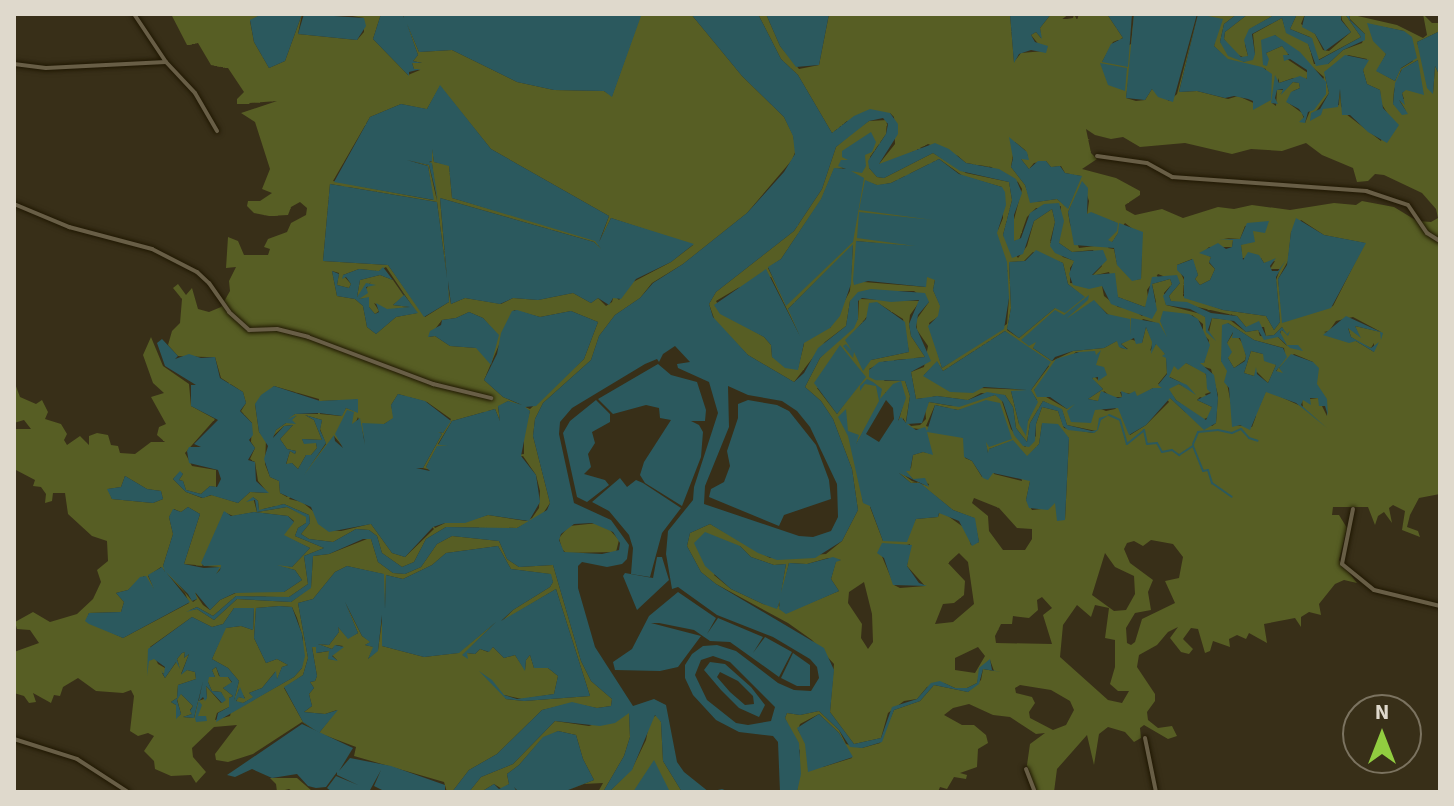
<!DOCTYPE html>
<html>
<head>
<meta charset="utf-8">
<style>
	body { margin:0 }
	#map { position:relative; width:1454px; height:806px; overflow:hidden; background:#382f18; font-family:"Source Sans 3",sans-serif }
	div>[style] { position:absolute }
	.green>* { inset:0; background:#575e24 }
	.water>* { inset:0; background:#2b595e }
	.stream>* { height:2px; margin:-1px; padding:0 1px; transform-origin:1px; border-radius:1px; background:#2b595e }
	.roads { filter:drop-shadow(0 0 2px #1f1702) drop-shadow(0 0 2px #1f1702) }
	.minor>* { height:4px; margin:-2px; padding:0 2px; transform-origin:2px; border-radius:2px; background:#685e46 }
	span { translate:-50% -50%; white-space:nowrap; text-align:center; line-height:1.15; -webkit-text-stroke:7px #382f18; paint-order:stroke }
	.frame { position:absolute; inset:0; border:16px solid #dfd9cc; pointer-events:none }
	.north { position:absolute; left:1342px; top:694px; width:80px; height:80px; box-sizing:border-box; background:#382f18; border:2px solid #7b7360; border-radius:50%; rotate:0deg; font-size:22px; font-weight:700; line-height:32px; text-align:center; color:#dfd9cc }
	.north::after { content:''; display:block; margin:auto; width:28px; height:36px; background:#91cd40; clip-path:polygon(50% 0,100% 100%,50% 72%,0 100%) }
</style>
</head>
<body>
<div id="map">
	<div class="green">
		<i style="clip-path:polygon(evenodd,171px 14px,262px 14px,250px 21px,254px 42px,269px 68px,285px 61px,302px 14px,298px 34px,357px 40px,364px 32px,364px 18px,341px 14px,381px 14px,373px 39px,408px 75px,420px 70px,414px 69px,412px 63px,422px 63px,413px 61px,418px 55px,403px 14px,419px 52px,452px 50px,517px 82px,554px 90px,604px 91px,612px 96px,641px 14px,691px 14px,742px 76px,784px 117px,793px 135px,796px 150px,792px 160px,747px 213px,683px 264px,652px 283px,640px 298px,615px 315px,599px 336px,591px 360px,543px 403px,535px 419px,533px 436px,550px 503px,542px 515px,517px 528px,446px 527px,426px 539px,414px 562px,402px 567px,382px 553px,377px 536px,369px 530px,356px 529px,333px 542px,309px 539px,301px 534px,310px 523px,309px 515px,284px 504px,259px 510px,258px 501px,253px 497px,257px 512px,287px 507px,306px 516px,306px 523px,298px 528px,295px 536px,324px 548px,304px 556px,308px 584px,289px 597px,236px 596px,213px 616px,197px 607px,190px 610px,197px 609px,214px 620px,237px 599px,291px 602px,311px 587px,313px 556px,329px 554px,367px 539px,371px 539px,378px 562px,393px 573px,405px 574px,421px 567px,437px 544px,452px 536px,499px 541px,507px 559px,519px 567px,553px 565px,581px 661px,591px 681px,612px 699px,611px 706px,597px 708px,572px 703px,542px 710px,497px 754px,469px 770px,452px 792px,447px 792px,444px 782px,354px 756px,356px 747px,319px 733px,302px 722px,253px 754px,228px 762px,216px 760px,215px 754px,237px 725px,214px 727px,192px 748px,193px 757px,206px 772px,196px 783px,191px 775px,171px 776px,155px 769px,154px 761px,144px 751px,154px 736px,148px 733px,138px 736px,130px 731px,134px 696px,131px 690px,123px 693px,96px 691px,78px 678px,63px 687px,60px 696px,54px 695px,51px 703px,33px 693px,36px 702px,29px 703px,24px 696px,14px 693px,14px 652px,39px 643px,30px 630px,17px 629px,15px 622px,33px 612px,50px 622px,77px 614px,93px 599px,101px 582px,97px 570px,108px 561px,107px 541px,92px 536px,68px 514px,65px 493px,53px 493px,52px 501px,45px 503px,46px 494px,41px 487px,33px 486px,35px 480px,14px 469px,14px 429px,31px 429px,24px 420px,14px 423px,14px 381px,20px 397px,36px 404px,42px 400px,48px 412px,45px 419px,61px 424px,67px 434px,64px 440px,67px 445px,80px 436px,89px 445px,89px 436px,97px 433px,108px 435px,111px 445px,118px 446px,120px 453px,135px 454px,151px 442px,165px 442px,157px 435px,159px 427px,166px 424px,151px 397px,164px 393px,153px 383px,143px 355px,151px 337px,163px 366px,189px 384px,191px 406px,215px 419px,185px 453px,192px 466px,216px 470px,216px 487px,210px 486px,201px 494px,186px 490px,183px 481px,179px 480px,183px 474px,180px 472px,173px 479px,186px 492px,202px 498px,212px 495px,238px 503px,250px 492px,268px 493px,258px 481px,255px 462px,250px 459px,255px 448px,251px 442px,252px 423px,241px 411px,246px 403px,243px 392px,221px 378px,215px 357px,178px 356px,168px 345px,172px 331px,180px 323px,182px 299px,173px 288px,178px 284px,186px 295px,192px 288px,198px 309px,209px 312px,221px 307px,230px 291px,229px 281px,236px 267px,226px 268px,228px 237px,238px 241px,244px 255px,268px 255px,270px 249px,264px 247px,268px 239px,287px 232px,291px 223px,306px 215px,307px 208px,300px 202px,291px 207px,288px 215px,269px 216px,254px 213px,247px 206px,248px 201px,260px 201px,272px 193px,262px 189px,270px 169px,255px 122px,241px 113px,277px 101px,237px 104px,237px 99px,244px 92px,228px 68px,211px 65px,198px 43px,187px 45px,171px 14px,440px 86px,491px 149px,609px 216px,600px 241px,452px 198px,449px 165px,434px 162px,427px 109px,440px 86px,171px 14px,401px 104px,426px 109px,432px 161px,429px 163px,432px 164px,437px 201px,429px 165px,406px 159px,428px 166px,433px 200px,333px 181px,370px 117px,401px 104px,171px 14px,330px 184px,437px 202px,447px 279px,440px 198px,594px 242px,612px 262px,606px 271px,613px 264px,615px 266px,600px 284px,613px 298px,612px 302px,606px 306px,598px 298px,591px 303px,573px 293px,538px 300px,513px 298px,501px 304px,465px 298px,451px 304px,447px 281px,449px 302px,425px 317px,388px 265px,323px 261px,330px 184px,171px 14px,611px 218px,620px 221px,693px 245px,671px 262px,633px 282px,598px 245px,611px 218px,171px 14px,386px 267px,417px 313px,396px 317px,376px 334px,367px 327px,363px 306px,355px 299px,337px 296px,332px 271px,339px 273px,337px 285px,349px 288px,351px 284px,343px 275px,359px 269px,379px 271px,386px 267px,171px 14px,616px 267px,632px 283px,619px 300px,602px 284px,616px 267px,171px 14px,514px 310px,540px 317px,571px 311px,598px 322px,584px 359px,530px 409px,503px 397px,484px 380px,514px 310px,171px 14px,469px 312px,483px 318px,498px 335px,491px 363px,477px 348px,450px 346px,435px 336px,429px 337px,442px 320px,456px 318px,469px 312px,171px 14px,274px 386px,319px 399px,318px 414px,295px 414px,274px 424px,265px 439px,259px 432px,255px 404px,274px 386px,171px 14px,398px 394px,427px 402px,451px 419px,443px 433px,405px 424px,396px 417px,404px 425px,442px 434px,423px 468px,388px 463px,364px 450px,366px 441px,363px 424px,384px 424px,394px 418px,391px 405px,398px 394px,171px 14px,358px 399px,358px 412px,346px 408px,341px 416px,320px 414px,321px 401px,346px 400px,346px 406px,348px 401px,358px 399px,171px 14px,508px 401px,530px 411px,524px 431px,524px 454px,500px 457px,484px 480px,451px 475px,426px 467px,437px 447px,456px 446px,438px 444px,452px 421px,495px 409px,500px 421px,498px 407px,508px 401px,171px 14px,305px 415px,322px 420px,320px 429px,326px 444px,287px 497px,280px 493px,279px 481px,270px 477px,265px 464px,266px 440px,274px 426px,297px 416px,291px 419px,293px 423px,286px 423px,276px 430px,272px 437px,284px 426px,293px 425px,280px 439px,287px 449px,296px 451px,295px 454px,290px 451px,286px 465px,292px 463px,298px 469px,306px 455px,311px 455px,317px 448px,316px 443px,304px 443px,302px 439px,322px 440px,314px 420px,305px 415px,171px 14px,358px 417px,365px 441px,361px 457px,366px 481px,362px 499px,360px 506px,344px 506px,330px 519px,321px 506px,358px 417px,171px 14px,334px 436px,345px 449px,344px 455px,320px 506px,313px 511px,302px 502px,289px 499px,334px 436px,171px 14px,364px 453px,388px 464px,385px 491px,379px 509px,370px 524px,341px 531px,327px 530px,340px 509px,361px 508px,367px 482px,364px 453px,171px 14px,523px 456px,536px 475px,540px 491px,539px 508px,532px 518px,526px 521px,488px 515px,471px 520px,481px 481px,485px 481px,497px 461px,523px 456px,171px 14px,399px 463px,420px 513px,434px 529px,405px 557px,392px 553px,371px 524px,384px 500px,389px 464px,399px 463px,171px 14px,401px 463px,479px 481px,469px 521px,445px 523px,435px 528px,420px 509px,401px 463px,171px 14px,125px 476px,147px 489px,161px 491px,163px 499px,153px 503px,112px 499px,108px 489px,121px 487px,125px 476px,171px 14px,188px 507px,200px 514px,184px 564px,219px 567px,203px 588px,193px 593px,197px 599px,193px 602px,163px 566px,173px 534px,169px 517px,174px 509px,181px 512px,188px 507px,171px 14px,224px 512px,233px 516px,254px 512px,288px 516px,294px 521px,274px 547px,244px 560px,202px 566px,224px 512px,171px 14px,284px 536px,310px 548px,292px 567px,260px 559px,258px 555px,275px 548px,284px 536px,171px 14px,498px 546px,511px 569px,550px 574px,553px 582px,550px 587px,513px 610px,501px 622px,556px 589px,590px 696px,524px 701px,506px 699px,504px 695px,522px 699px,554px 694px,558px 676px,548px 668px,534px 668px,530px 655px,526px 660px,525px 670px,515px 655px,504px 658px,493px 647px,488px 652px,480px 649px,475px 654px,467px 653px,466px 657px,463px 655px,496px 622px,458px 653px,424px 657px,382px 646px,383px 613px,378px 650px,368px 659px,374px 647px,365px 645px,371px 642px,362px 636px,344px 601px,358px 633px,348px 638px,338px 627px,339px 632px,329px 645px,318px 644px,332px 649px,336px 645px,343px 646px,332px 655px,337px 660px,329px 659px,329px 651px,317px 653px,316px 647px,312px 647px,317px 676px,315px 681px,310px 682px,314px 688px,309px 694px,312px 706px,304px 712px,325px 714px,337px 710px,319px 733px,303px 722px,284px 688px,303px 675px,308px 658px,298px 603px,313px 599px,335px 572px,347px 566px,383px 574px,385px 610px,386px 575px,403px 579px,432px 565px,446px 553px,498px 546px,171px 14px,256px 556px,265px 563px,295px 570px,302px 580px,284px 592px,238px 592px,220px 600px,210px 610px,203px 605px,195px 593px,205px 589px,222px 566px,256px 556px,171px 14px,161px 567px,185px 593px,189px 603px,123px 638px,86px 621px,89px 613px,121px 612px,124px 602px,116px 593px,128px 590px,144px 576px,166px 612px,148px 576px,161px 567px,171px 14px,279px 606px,292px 607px,297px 618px,303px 638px,302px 668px,294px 677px,232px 712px,239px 689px,245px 698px,238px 697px,236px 702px,243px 703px,254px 697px,249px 693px,262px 688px,275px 672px,277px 680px,282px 667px,288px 665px,277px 659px,266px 663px,254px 638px,256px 608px,279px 606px,171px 14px,234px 608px,254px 609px,253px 630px,241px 626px,225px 628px,212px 659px,228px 668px,239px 681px,230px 716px,215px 720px,217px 713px,229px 707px,229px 698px,233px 696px,223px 688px,232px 683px,228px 677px,219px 676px,216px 667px,212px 670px,215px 677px,208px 677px,208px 682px,212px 691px,221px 692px,225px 700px,221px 703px,206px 686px,207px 698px,198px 701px,207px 664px,194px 718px,183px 717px,192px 714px,190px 710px,193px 706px,181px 694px,190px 698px,197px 693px,195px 686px,187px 685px,177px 699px,181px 714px,176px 718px,176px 705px,171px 702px,177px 698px,178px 685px,196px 679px,195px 672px,187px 670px,181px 674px,189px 654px,184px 658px,185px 652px,182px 653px,177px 659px,180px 669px,177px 661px,165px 678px,162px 673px,165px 674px,165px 668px,158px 664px,150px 647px,192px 617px,212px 627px,223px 624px,234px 608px)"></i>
		<i style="clip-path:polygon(evenodd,758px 14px,766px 14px,780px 46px,799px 69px,819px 65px,829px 14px,1010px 14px,1014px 62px,1021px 53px,1044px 51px,1031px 35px,1036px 32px,1041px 38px,1040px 28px,1051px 14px,1069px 14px,1061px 20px,1073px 18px,1074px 14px,1077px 20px,1079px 14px,1107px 14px,1123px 38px,1113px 42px,1102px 62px,1131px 44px,1134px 14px,1133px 45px,1126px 98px,1136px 101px,1145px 100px,1152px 89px,1169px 101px,1177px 94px,1198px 14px,1179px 92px,1197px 91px,1228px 99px,1238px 96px,1258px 105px,1266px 102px,1266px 69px,1228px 60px,1214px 46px,1217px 31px,1207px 16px,1200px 14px,1237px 14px,1224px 24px,1220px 42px,1244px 62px,1255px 54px,1253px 34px,1282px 18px,1285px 28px,1308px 43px,1314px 64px,1328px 64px,1343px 50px,1362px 43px,1365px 34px,1350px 19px,1349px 14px,1397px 25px,1423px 38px,1427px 35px,1423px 14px,1432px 23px,1440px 23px,1440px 31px,1417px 42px,1433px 93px,1435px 66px,1440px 76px,1440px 494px,1419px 498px,1410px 515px,1407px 527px,1418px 531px,1420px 537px,1402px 530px,1405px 511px,1393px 505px,1389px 508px,1392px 523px,1384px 512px,1378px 516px,1375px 525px,1368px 507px,1333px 507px,1332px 515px,1339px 515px,1347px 528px,1339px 560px,1357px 583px,1344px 580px,1335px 584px,1319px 604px,1321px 615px,1309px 612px,1301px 617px,1301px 627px,1295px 618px,1264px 624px,1267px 643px,1249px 633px,1246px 639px,1237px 635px,1229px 639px,1230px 647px,1213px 641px,1210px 651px,1205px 653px,1198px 629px,1191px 628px,1183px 639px,1193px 649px,1189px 654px,1181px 652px,1170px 638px,1178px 627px,1168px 632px,1157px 645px,1139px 655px,1137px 667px,1155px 694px,1155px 701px,1147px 712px,1148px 720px,1158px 728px,1172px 726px,1177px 736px,1168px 739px,1144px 725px,1140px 728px,1141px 738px,1134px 742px,1125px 732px,1108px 727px,1099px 734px,1094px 765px,1087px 735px,1057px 769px,1054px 792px,1036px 792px,1027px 765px,1030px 744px,1045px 733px,1036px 734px,1010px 717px,993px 715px,969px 704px,953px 708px,944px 715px,962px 725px,974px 725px,986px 735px,988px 743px,978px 749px,977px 767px,960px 773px,967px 775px,966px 779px,954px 777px,947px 789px,940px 787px,938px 792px,797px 792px,800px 751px,785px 718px,787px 713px,800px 715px,819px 711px,839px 730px,846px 744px,862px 748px,880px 743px,894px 710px,920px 701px,934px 685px,968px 692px,981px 680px,983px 669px,994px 671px,990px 660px,986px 663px,979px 675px,977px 683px,967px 688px,955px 688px,944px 683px,927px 687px,917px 699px,904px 701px,888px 713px,881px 738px,854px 744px,830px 712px,834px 664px,812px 640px,788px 623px,716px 584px,701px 572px,687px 546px,690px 533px,710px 524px,770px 558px,826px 554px,842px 541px,858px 510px,852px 469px,833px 419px,821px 401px,805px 387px,820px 358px,858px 319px,859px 299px,920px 301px,910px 315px,909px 324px,911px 336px,925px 357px,885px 361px,869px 369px,885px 381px,905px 381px,910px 396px,906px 421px,911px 426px,920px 425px,926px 419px,925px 407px,929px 402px,952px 406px,995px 395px,1001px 398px,1011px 429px,1025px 447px,1036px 436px,1036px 424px,1042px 407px,1058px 411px,1064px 428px,1093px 433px,1096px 431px,1067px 425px,1062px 410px,1043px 401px,1030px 423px,1027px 442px,1016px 428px,1013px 407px,1005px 395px,981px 393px,968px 400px,937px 396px,916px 399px,911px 372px,924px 367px,928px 346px,917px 330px,916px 320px,929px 302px,914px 291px,883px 291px,850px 301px,846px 326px,825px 342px,794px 382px,748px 355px,715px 321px,709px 304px,716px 292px,794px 231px,822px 189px,836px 147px,852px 133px,869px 121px,887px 120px,886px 134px,870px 157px,869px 168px,877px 177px,884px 178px,933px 153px,966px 173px,1009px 182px,1012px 200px,1003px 235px,1018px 258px,1027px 246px,1034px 221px,1052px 209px,1055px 222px,1050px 242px,1063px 257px,1075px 261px,1070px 268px,1070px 283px,1102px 286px,1104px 296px,1118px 307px,1132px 309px,1142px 316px,1156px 302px,1152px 284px,1170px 279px,1172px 284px,1164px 293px,1166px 305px,1201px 314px,1208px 319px,1206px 327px,1209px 332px,1212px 318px,1230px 320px,1246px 332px,1258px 330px,1260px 336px,1278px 337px,1287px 346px,1280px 335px,1281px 330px,1284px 331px,1282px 327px,1274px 335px,1266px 336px,1264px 327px,1246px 327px,1237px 316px,1171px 301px,1169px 296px,1180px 283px,1158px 274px,1147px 290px,1149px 303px,1145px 307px,1118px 297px,1109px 272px,1092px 276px,1102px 266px,1093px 250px,1072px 252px,1059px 243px,1061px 206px,1036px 208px,1027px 217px,1019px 240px,1014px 241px,1012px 227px,1022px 189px,1018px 182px,991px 167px,966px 163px,958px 156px,928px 144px,892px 162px,879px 164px,895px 144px,894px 117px,890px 113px,847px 121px,832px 133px,798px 75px,781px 59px,758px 14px,1368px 24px,1404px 31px,1413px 61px,1400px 69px,1395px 81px,1377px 71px,1386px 54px,1368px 24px,758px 14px,1275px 35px,1324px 77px,1305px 123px,1302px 113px,1287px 102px,1293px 91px,1300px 88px,1299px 83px,1293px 82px,1279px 95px,1284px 90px,1277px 90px,1276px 106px,1272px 103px,1274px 91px,1279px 78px,1279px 83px,1293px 78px,1306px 81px,1308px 73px,1287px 59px,1288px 53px,1282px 46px,1266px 53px,1268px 59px,1263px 65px,1264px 48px,1275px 35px,758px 14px,1348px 55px,1367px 59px,1363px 70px,1367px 84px,1380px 90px,1381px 103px,1389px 116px,1381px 141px,1346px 114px,1341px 106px,1340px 89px,1339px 105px,1323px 108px,1310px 120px,1329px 93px,1325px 76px,1328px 70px,1348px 55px,758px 14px,1418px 60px,1418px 92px,1406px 89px,1402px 93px,1404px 99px,1399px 99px,1406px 111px,1393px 104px,1394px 90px,1401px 70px,1418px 60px,758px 14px,1086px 129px,1095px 135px,1111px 139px,1123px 137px,1140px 147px,1185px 143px,1232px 154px,1251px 149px,1282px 151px,1306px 143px,1322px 155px,1353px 168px,1357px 182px,1368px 181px,1375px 174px,1384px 175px,1422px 193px,1436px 209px,1438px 218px,1431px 222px,1417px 221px,1394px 207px,1362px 201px,1356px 205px,1334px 203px,1290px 210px,1252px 205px,1234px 209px,1218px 207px,1183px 218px,1162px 209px,1135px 215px,1126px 210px,1125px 205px,1140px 195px,1140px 191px,1116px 178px,1082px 169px,1097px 159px,1091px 153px,1086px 129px,758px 14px,1015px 142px,1025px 150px,1028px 156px,1021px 159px,1029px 169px,1034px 163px,1046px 161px,1051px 167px,1061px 166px,1065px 173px,1081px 176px,1068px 208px,1057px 199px,1036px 202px,1028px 194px,1025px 185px,1011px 167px,1015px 142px,758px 14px,939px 159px,963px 176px,1002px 187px,1003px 218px,998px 230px,935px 229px,936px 220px,865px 181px,877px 185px,891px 183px,939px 159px,758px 14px,840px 167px,865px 167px,850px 171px,860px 178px,853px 235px,853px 217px,848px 242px,786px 304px,768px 268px,781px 259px,791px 244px,821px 200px,834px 169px,846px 168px,840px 167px,758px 14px,1083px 183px,1089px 201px,1087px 215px,1115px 222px,1102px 245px,1079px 248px,1070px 224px,1068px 212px,1083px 183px,758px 14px,1301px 220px,1324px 235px,1365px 243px,1333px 306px,1283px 322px,1278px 279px,1288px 261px,1291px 232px,1301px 220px,758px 14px,1125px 223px,1142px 236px,1141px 279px,1132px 280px,1117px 264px,1114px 249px,1108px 248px,1125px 223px,758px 14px,1265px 224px,1264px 228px,1253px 231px,1250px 240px,1241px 245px,1242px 258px,1261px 258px,1264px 263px,1275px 261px,1270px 269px,1280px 269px,1276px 280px,1280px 322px,1274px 330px,1266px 316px,1223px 310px,1183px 296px,1184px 280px,1177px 265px,1192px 259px,1198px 275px,1195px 279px,1200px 285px,1210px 280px,1215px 269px,1209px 263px,1211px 257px,1203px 253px,1209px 247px,1232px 247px,1233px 240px,1224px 238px,1240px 239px,1245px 226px,1265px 224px,758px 14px,944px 232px,1008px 271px,940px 305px,933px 290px,944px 232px,758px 14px,856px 241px,917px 247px,926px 287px,864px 282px,856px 241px,758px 14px,853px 245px,850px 291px,830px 328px,788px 309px,853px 245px,758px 14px,1033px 252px,1063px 263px,1068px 284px,1084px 297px,1056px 307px,1019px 338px,1007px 330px,1011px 308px,1009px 262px,1024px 261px,1033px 252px,758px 14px,999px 275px,1009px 298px,1007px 324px,942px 368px,929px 323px,999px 275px,758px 14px,771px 277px,804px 344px,798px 368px,772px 357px,771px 345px,764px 337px,724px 314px,716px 301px,738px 288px,771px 277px,758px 14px,1095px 302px,1129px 334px,1104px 348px,1073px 351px,1052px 361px,1033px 348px,1095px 302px,758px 14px,878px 303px,903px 319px,909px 352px,871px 360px,857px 357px,851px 336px,878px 303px,758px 14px,1192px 315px,1203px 324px,1203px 334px,1209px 340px,1204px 363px,1178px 356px,1181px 351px,1175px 353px,1171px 344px,1192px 315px,758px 14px,1353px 317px,1381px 332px,1355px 326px,1359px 336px,1348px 327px,1351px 337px,1360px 343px,1371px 348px,1374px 343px,1374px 352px,1356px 341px,1324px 332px,1329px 331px,1336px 321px,1353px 317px,758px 14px,1143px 319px,1157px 323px,1167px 338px,1170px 359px,1166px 387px,1158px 384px,1167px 373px,1166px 355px,1157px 343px,1150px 351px,1153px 342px,1146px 327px,1142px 343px,1130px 339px,1121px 344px,1128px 349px,1121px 348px,1118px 341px,1131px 334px,1143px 319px,758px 14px,1228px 323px,1254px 340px,1284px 348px,1285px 355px,1269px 385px,1246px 377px,1221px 361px,1228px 323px,758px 14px,1005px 331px,1049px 366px,1031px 390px,980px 388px,924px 375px,937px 362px,943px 371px,1005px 331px,758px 14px,1076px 352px,1095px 352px,1095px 355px,1067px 409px,1034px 390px,1076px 352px,758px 14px,1294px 354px,1313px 362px,1317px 384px,1279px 368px,1294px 354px,758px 14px,1171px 356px,1211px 369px,1218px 395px,1216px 423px,1212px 426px,1185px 412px,1166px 394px,1170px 377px,1180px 382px,1192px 391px,1179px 384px,1172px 385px,1168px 389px,1176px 400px,1202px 420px,1211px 416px,1212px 407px,1197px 400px,1200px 397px,1209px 401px,1205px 394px,1211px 392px,1205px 372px,1186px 363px,1174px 366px,1171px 356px,758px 14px,1097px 372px,1102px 374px,1098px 380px,1094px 376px,1092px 379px,1103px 389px,1088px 399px,1098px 401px,1104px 391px,1111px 397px,1122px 397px,1120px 392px,1131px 394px,1115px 409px,1106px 411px,1079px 400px,1082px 387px,1097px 372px,758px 14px,1277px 372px,1317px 388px,1327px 400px,1327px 416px,1318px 398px,1302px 400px,1303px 407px,1272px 393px,1269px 387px,1278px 378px,1277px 372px,758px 14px,1226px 378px,1256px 379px,1268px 386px,1260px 405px,1247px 400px,1256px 416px,1252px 427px,1235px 425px,1226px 378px,758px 14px,817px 388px,856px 388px,837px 414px,817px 388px,758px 14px,1153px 388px,1160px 389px,1169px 402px,1146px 425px,1130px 435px,1122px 413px,1129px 403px,1153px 388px,758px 14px,1011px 391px,1031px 391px,1037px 400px,1028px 421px,1019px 424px,1011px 391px,758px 14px,886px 392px,903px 405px,900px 416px,887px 459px,863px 502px,855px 446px,886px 392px,758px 14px,935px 405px,958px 410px,975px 407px,991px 463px,982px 477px,972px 461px,965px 458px,964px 438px,926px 426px,935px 405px,758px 14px,903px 418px,909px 428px,921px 429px,932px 454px,923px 452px,913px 455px,911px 468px,905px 471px,913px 479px,929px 484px,928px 486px,912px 481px,896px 469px,903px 418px,758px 14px,1042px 424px,1041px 509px,1032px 510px,1026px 500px,1032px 472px,1028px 456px,1039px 444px,1042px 424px,758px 14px,1054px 430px,1069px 438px,1065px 520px,1056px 505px,1054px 430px,758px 14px,1013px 441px,1022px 481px,994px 474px,989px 449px,1013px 441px,758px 14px,896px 470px,911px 483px,918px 482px,953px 510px,974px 518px,979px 542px,971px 545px,966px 529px,948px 516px,942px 505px,938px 517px,916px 519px,908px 533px,883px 541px,870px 507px,885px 501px,896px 470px,758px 14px,974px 498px,999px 508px,1017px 528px,1032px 529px,1032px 539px,1025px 550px,1003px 550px,989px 531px,988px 516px,972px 503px,974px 498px,758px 14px,1151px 540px,1173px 544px,1183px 557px,1179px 578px,1165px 581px,1175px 603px,1142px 619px,1135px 642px,1131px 645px,1127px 643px,1126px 628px,1135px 613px,1151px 610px,1148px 592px,1153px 580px,1130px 563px,1124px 549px,1127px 543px,1134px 541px,1143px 546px,1151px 540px,758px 14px,910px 544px,907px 566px,925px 586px,900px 588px,894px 585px,881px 554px,910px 544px,758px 14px,740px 546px,751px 557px,774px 565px,786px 564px,778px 607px,763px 604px,731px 589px,714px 575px,740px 546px,758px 14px,959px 553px,968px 562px,974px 604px,953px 622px,935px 624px,943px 604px,954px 603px,964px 595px,965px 581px,948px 563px,959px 553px,758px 14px,1105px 553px,1115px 567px,1134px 576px,1135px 594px,1126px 610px,1114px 611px,1092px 595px,1105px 553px,758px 14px,828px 558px,841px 560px,836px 561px,831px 579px,839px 591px,786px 613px,779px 606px,789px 563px,807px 564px,828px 558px,758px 14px,864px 582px,872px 614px,873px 642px,868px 649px,861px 638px,862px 624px,848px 603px,849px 592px,864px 582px,758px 14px,1042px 597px,1052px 608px,1043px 615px,1052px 644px,996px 643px,995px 636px,1001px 624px,1012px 624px,1013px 616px,1029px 618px,1038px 610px,1037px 600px,1042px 597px,758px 14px,1077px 605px,1091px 617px,1095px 605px,1109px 608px,1105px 638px,1115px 640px,1115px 667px,1110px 684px,1118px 691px,1129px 691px,1122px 703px,1108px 700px,1060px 657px,1063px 625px,1077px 605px,758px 14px,978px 647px,985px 656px,975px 673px,955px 670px,955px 658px,978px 647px,758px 14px,1020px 685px,1051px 690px,1070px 701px,1074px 710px,1066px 725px,1053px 730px,1030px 718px,1029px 712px,1035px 703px,1032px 697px,1016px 693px,1015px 688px,1020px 685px,758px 14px,819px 714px,839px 733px,852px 758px,823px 767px,798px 730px,800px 724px,819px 714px)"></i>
		<i style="clip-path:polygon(1248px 14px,1276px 14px,1250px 29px,1245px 45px,1248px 56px,1245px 58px,1236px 54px,1224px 39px,1225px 32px)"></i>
		<i style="clip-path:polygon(1297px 14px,1305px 14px,1301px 24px,1315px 34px,1323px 50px,1329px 51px,1351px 32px,1342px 20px,1341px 14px,1345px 14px,1361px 37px,1318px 60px,1310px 37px,1290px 29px)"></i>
		<i style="clip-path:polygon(380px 275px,393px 280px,404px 296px,393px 305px,410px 307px,387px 310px,374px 303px,379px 311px,375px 314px,369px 307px,368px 298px,359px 299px,371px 282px,357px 297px,360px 280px)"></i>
		<i style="clip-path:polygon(1234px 332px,1243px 344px,1246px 356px,1245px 360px,1234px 368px,1228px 358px,1227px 343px)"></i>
		<i style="clip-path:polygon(1251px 351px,1263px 354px,1276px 365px,1268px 383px,1257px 372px,1254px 376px,1244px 373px)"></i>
		<i style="clip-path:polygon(598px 523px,608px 528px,619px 540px,616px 552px,566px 553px,562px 549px,559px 538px,569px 526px)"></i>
		<i style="clip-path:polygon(629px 712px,630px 737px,624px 756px,603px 792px,598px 792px,603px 783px,583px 784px,563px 792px,594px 780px,583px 759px,576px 735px,558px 731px,540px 741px,519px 765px,507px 774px,509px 784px,502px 789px,494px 784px,481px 792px,469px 792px,481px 777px,513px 764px,555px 721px,589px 726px)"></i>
		<i style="clip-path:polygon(657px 715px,661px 722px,663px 761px,682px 792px,609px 792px,632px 769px,646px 740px,650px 719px)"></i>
		<i style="clip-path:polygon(270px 778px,297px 778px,312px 791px,329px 792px,294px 792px,289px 789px,277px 792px,276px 784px)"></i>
	</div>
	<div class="water">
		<i style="clip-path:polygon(262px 14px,302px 14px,285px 61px,269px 68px,254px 42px,250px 20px)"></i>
		<i style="clip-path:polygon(304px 14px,364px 18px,366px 26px,357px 40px,298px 34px)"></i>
		<i style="clip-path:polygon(381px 14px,402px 14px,404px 18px,403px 14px,641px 16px,612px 97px,604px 91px,554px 90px,517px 82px,452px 50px,419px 52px,407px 24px,418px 55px,413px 61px,422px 63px,412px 63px,414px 69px,421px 69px,409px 72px,409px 76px,373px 39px)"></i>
		<i style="clip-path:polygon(evenodd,691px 14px,758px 14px,781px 59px,798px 75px,832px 133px,854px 116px,870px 109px,890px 113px,898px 124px,898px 134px,879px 164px,935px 143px,949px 149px,966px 163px,999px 169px,1016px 179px,1022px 193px,1014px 215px,1014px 241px,1021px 238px,1030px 213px,1044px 204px,1059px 203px,1064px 221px,1059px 243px,1072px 252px,1103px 250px,1107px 260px,1092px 275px,1115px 273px,1118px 297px,1145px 307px,1152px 277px,1177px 275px,1180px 283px,1169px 296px,1171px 301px,1187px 302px,1211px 313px,1237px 316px,1246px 327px,1259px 321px,1266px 336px,1274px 335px,1282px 327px,1287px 334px,1290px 331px,1288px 336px,1282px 330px,1280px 332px,1287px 345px,1298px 345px,1303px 351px,1290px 348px,1278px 337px,1264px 340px,1258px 330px,1246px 332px,1234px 321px,1212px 318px,1208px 330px,1216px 341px,1206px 332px,1205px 317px,1190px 309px,1166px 305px,1163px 296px,1172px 284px,1170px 279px,1152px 284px,1157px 310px,1152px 319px,1111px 304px,1102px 286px,1089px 289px,1073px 285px,1069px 274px,1074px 261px,1055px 253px,1050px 246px,1055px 222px,1052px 209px,1034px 221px,1023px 254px,1012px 258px,1003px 235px,1012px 200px,1009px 182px,960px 171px,933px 153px,884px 178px,877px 177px,869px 168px,868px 161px,886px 134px,888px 124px,883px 118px,869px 121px,836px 147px,822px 189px,794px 231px,716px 292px,709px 304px,713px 317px,748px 355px,794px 382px,804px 373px,818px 348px,846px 326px,850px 301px,858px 292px,871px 289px,925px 293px,929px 302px,918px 315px,916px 327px,931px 361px,911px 372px,916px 399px,937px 396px,968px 400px,987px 392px,1005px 395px,1013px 407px,1016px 428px,1027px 442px,1030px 423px,1043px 401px,1062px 409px,1067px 425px,1092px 431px,1097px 430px,1099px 418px,1109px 415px,1101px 420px,1098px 430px,1094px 433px,1068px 430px,1063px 426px,1058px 411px,1042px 407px,1036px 424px,1035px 441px,1029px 447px,1023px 446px,1014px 435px,1003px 402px,995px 395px,959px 407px,929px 402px,922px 423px,907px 424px,916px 430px,925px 427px,927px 431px,935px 405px,958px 410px,986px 400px,1000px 403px,1012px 439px,989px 447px,986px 442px,988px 453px,989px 449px,1013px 440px,1027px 456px,1039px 444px,1042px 423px,1058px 424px,1069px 438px,1065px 520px,1057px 521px,1055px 503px,1048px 510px,1029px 508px,1026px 500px,1030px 481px,993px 473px,988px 480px,983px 478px,972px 461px,964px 457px,963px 438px,927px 432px,933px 455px,923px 452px,913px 455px,910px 471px,906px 471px,913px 479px,925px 478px,929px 487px,899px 473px,911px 483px,920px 483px,953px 510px,975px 518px,979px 542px,972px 546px,959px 521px,939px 513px,938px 517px,916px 519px,907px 542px,883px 541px,870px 506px,863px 503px,848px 436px,838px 417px,846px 409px,848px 431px,859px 435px,856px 444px,879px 401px,876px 386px,865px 384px,860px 391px,860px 386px,867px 379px,873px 382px,882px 389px,880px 399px,893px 384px,901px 381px,906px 398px,898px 421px,901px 417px,906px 423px,910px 396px,905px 381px,875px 380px,869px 377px,869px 370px,879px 362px,925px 357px,911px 336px,909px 324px,919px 300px,891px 302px,862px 298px,858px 301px,858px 319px,854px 328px,820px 358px,805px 387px,821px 401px,833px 419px,852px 469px,858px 510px,842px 541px,815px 558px,777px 560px,758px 553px,710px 524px,690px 533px,687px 546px,701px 572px,716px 584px,824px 648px,834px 670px,830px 712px,854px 744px,881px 738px,892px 707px,917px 699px,931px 683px,940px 681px,955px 688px,967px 688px,977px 683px,979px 668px,990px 659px,992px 670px,1001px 672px,983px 669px,979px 684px,968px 692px,934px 685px,920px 701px,894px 710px,882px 742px,862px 748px,850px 747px,839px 730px,819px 711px,800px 715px,787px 713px,785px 718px,799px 743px,801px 774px,797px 792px,780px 792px,778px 742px,773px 736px,739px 732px,716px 720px,693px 695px,685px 678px,685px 665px,692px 654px,703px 646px,717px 645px,736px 651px,778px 683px,794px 690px,811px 691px,819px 678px,817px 667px,810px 659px,773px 637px,717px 615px,678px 587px,672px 589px,666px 554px,668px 531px,693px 500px,694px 487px,718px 413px,709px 382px,678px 368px,677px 364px,690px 362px,675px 346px,663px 354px,659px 362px,657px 359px,645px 364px,572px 408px,560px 422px,559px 434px,574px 503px,611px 520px,629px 545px,627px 559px,622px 564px,607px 567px,582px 562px,578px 566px,578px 588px,595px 647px,633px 706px,654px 699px,666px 705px,677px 762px,684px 772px,709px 792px,722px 789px,730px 792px,682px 792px,663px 761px,661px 722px,655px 715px,632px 770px,609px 792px,603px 792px,624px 756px,630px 737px,629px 713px,615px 723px,600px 726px,555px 721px,513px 764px,481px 777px,469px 792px,452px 792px,469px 770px,497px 754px,542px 710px,572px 702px,597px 708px,611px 706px,612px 699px,591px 681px,581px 661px,553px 565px,519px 567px,507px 559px,499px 541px,452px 536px,437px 544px,421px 567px,405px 574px,393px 573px,378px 562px,371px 539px,363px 539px,329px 554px,313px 556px,311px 588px,291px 602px,237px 599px,214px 620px,197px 609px,186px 612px,197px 607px,213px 616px,236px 596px,289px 597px,308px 584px,304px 556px,324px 548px,295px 536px,298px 528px,306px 523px,306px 517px,287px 507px,257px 512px,255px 500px,246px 502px,253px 497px,258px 501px,259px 510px,284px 504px,309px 515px,310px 523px,301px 534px,309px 539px,333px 542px,356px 529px,369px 530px,377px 536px,382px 553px,402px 567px,414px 562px,426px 539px,446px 527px,517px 528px,547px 510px,550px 503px,533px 436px,535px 419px,543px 403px,591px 360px,599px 336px,615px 315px,640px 298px,653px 283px,683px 264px,747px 213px,784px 172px,795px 154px,793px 136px,784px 117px,742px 76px,691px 14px,728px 386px,748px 395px,782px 401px,797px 411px,810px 427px,837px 484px,838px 517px,831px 531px,813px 537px,799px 536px,704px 504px,705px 486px,729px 427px,728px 386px,691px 14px,886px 400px,893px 408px,894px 419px,879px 442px,866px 434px,886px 400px,691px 14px,592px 523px,613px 532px,620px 543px,619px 550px,602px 554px,564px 552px,559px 540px,561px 534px,574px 524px,592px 523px,691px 14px,713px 656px,730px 662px,775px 707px,771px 721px,748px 725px,736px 723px,707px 700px,695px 675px,701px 660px,713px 656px)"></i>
		<i style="clip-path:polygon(766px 14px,829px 14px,819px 65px,796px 67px,780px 46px)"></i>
		<i style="clip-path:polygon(1010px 14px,1051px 14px,1040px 28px,1042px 39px,1036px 32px,1031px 35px,1035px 42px,1048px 46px,1046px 53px,1031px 50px,1019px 54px,1014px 63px)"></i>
		<i style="clip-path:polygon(1107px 14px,1132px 14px,1128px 67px,1102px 62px,1111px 44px,1123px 38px)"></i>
		<i style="clip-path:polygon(1134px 14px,1197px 14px,1173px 102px,1158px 97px,1152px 89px,1145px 100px,1126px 98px)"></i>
		<i style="clip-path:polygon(1198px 14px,1223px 19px,1214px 46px,1228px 59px,1262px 67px,1272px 74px,1271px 100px,1253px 110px,1253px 101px,1248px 99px,1234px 96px,1225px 98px,1197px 91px,1179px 92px)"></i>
		<i style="clip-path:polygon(1237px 14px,1248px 14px,1225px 32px,1224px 39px,1241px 57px,1248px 56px,1244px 40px,1249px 29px,1276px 14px,1297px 14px,1290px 29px,1312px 38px,1319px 60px,1361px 37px,1345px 14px,1349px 14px,1350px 20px,1365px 34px,1365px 40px,1343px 50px,1328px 64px,1316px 66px,1308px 44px,1286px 33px,1282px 18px,1252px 34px,1255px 54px,1253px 60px,1244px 62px,1228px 56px,1220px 42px,1224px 24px)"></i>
		<i style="clip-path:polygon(1305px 14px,1341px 14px,1341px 20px,1351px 32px,1325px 51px,1315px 34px,1302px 27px)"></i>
		<i style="clip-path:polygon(1367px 23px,1404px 31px,1412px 37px,1417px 58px,1401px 68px,1395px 81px,1376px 71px,1386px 54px,1373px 41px)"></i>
		<i style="clip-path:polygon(1440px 31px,1440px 76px,1435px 66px,1433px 94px,1427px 88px,1417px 42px)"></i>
		<i style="clip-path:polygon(1275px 35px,1300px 52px,1326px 82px,1326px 94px,1314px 110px,1308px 112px,1305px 123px,1299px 122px,1304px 117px,1299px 109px,1286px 102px,1291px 92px,1300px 88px,1299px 83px,1293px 82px,1281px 95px,1283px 89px,1277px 90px,1275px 98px,1278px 104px,1271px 103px,1275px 75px,1279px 83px,1300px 76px,1307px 79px,1307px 70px,1290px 59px,1284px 61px,1283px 55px,1289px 55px,1282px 46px,1266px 53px,1269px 59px,1267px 66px,1263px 65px,1261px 40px)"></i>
		<i style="clip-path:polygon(1345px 55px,1369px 60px,1363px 70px,1367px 84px,1380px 90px,1383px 108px,1399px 125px,1387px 143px,1368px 132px,1350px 115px,1342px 115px,1340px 89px,1338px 107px,1323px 109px,1321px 115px,1310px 121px,1311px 113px,1320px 109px,1329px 93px,1324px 72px)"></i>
		<i style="clip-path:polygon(1418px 60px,1424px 95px,1406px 90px,1402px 93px,1405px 105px,1399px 100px,1408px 114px,1402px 115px,1393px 104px,1395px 83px,1402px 69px)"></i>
		<i style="clip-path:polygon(1100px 63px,1127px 68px,1125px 91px,1108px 85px)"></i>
		<i style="clip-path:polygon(440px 85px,491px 149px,609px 216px,599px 242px,611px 218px,694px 244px,671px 262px,636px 279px,621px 299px,613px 298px,609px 305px,598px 298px,591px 303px,573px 293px,538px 300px,513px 298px,500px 304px,465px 298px,451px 304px,448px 281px,449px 302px,424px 317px,388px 265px,323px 261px,330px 184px,437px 202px,447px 278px,440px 198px,594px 242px,601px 249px,595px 241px,452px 198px,449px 166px,434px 162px,432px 149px,432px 161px,429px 162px,432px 163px,438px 201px,429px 165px,407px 160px,428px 166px,434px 200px,334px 182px,370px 117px,401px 104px,427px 109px)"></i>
		<i style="clip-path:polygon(871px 132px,876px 142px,872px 152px,865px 155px,866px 166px,862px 173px,851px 171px,864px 178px,853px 242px,786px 306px,768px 267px,781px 259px,821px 199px,834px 168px,846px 169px,838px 166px,841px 160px,848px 160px,842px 157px,842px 151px)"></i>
		<i style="clip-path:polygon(1009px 137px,1027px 152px,1029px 160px,1021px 159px,1029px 169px,1038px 161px,1046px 161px,1051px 167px,1060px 166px,1065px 173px,1082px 176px,1068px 209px,1057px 199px,1030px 203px,1025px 185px,1011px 167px,1013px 158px)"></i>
		<i style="clip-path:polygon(939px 159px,959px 174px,1002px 187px,1005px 192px,1006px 205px,997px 233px,1007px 262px,1009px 298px,1004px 329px,942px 368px,928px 326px,938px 316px,940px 306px,933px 290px,935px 280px,927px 277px,926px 287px,868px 281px,854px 285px,853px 280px,856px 241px,915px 246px,857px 238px,859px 212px,933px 220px,859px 210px,865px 180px,877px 185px,891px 183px)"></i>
		<i style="clip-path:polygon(1082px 181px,1088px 188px,1087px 214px,1091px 212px,1118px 223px,1117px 231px,1108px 240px,1112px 242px,1118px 233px,1119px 223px,1143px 232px,1141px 279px,1132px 281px,1117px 265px,1114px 248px,1074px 245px,1068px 212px)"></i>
		<i style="clip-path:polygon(1296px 218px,1324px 235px,1366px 243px,1331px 308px,1282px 323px,1278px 279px,1287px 265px,1291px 232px)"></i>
		<i style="clip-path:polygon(1269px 221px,1265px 233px,1253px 231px,1255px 242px,1241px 245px,1243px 260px,1248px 252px,1259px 255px,1264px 263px,1276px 258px,1270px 266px,1272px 271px,1278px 271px,1286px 260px,1276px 277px,1280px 322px,1274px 330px,1266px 316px,1223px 310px,1184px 298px,1184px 277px,1177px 270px,1177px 265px,1193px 259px,1198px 275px,1195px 279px,1200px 285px,1210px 280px,1215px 269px,1209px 262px,1211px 257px,1199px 253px,1218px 243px,1226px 249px,1232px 247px,1233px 240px,1219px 239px,1240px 239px,1247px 223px)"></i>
		<i style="clip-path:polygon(853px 244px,851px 284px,840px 316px,830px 328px,804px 343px,798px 370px,785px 368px,772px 357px,771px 345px,764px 337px,720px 314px,714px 305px,766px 269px,800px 336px,788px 309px)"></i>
		<i style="clip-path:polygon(1036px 250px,1063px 263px,1068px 284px,1085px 297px,1065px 313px,1055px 308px,1019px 338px,1007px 329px,1011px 308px,1009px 262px,1025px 261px)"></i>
		<i style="clip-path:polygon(evenodd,383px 267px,418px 313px,396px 317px,376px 334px,367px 327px,363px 306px,355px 299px,337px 296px,332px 271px,339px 274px,337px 285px,349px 288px,351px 284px,346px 277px,342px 279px,343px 275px,359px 269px,379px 271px,383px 267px,380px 275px,393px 280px,404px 295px,393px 305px,410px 307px,387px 309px,376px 303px,379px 312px,375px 314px,369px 307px,369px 297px,359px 299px,368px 293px,366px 287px,376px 285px,366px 283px,357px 297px,360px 280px,380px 275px)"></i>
		<i style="clip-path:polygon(evenodd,1089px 295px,1088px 300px,1066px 319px,1094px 300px,1107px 314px,1130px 319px,1130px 335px,1131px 318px,1159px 323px,1167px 337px,1160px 321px,1163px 311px,1189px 314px,1198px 319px,1210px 345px,1204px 363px,1200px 363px,1214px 375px,1218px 398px,1216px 423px,1204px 430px,1170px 398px,1146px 425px,1129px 435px,1118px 408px,1095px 410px,1091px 423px,1071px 422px,1067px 411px,1075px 404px,1067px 409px,1050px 397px,1037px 397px,1034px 390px,1056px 359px,1079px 352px,1095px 351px,1096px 355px,1101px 350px,1096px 365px,1104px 367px,1107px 375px,1098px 381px,1098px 377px,1092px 378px,1103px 389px,1088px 399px,1098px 401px,1101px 391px,1118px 398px,1122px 397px,1121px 391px,1129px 394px,1135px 391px,1137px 396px,1153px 388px,1162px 388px,1158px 385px,1167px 374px,1166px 358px,1162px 356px,1165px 354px,1156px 344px,1151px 354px,1152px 342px,1146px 327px,1142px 343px,1136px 344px,1134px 338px,1121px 344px,1128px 350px,1119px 347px,1117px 341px,1104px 348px,1073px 351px,1055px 357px,1052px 361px,1033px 348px,1036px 342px,1029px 346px,1021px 340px,1055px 310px,1064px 315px,1089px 295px,1186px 363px,1206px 374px,1207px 389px,1211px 393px,1197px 400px,1212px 407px,1206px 420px,1176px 400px,1169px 389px,1179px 384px,1196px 395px,1187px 385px,1169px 377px,1174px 366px,1178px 370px,1186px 363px)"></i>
		<i style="clip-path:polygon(877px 302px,905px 322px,909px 352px,871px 360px,863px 371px,854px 352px,853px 358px,843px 346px,846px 344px,852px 351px,845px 340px,866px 319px,869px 303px)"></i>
		<i style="clip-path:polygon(517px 310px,540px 317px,571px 311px,598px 322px,584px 359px,536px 406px,525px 407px,530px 411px,521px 456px,536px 475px,540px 502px,529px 521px,488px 515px,465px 523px,445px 523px,433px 527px,405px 557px,392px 553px,371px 524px,329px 532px,318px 524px,311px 507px,280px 493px,279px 481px,270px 477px,264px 459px,268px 446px,259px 432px,255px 404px,261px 395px,274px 386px,320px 401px,358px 399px,358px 413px,346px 408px,342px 416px,319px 413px,295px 414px,288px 419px,297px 415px,292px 420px,296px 424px,286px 423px,276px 430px,273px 438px,284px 426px,293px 425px,280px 439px,287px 449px,296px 451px,295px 454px,290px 451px,286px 464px,292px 463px,298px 469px,306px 455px,311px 455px,317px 448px,316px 443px,304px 444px,302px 439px,322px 440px,314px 420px,305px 415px,322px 420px,320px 430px,326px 443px,304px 475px,334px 435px,335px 441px,343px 448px,335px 434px,347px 410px,354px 412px,352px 424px,360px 418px,365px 445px,362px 423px,384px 424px,393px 418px,391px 405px,398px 394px,425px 401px,451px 421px,443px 433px,438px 432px,442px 434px,423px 468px,416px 468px,430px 471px,426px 467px,437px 446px,448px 446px,438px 445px,452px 421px,495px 409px,500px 421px,498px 406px,508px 401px,522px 405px,503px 397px,484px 380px,497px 354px,501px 333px,512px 311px)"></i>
		<i style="clip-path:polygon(469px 312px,483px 318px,499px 335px,491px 365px,476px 348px,450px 346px,435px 336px,428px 337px,430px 331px,441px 325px,442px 320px,456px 318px)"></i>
		<i style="clip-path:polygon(1346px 316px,1383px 333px,1381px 340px,1380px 332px,1355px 326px,1361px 338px,1348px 328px,1351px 337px,1371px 348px,1379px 342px,1374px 352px,1356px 341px,1349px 343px,1323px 335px)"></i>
		<i style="clip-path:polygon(evenodd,1228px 323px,1254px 340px,1283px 348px,1287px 357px,1276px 371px,1283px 373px,1279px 368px,1291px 354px,1313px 362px,1319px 368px,1317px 384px,1327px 399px,1328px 416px,1325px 406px,1319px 406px,1318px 398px,1310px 398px,1311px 405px,1303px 400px,1301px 405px,1327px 428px,1296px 403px,1266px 392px,1250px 430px,1240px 425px,1232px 427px,1229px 388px,1224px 382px,1227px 371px,1221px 361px,1222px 325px,1228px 323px,1233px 332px,1232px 338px,1240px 338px,1246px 356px,1245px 361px,1234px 368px,1228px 358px,1232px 352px,1227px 343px,1233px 332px,1228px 323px,1251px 351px,1263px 354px,1264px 361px,1276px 365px,1268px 383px,1257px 374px,1256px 367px,1254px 376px,1244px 373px,1251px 351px)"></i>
		<i style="clip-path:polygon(1005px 331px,1051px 362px,1031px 390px,1038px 402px,1028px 421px,1026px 436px,1019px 424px,1011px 391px,1027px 390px,984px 387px,973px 393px,950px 392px,923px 376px,937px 361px,943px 371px)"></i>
		<i style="clip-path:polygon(162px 339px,178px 356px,175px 359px,189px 354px,201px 358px,215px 357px,220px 378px,243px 392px,246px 403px,240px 411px,252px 423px,253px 435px,249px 440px,255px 448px,248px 460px,255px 462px,256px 481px,269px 493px,250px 492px,238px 503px,211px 495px,203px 498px,186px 492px,173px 479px,180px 471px,183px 474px,179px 480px,183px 481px,186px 490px,201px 494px,210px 486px,217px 487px,221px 479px,218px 470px,189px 463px,187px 451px,189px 447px,201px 447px,194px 444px,218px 420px,191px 406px,191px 385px,196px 385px,165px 366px,157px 343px)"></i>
		<i style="clip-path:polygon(840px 345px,866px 377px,837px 414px,814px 383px)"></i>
		<i style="clip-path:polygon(658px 364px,671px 375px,697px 382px,706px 410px,705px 421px,691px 421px,699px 425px,703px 432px,701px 457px,682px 506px,645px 483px,640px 475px,644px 462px,671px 420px,660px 418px,659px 408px,646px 405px,613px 414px,598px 399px)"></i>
		<i style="clip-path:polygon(596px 400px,610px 414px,610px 422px,592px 432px,595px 443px,588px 454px,591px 467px,584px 474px,605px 480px,609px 485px,587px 502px,577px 497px,563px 433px,570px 421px)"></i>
		<i style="clip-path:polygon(748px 400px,777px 405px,789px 411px,816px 445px,829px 480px,831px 499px,784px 515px,779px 526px,709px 497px,711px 489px,724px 482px,730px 466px,727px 451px,738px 418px,738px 404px)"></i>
		<i style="clip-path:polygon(125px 476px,147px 489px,161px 491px,163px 499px,153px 503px,112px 499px,107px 489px,121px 487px)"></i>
		<i style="clip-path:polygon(620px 478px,627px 487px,636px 480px,643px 483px,681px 508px,662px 533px,650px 577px,631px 574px,633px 548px,629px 535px,609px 511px,592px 502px)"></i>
		<i style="clip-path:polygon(188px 507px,200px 514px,184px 564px,204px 568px,220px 567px,216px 574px,220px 570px,221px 565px,204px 566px,201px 563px,224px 511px,231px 516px,254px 512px,288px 516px,294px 522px,284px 535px,310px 548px,292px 567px,277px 565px,295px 570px,302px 580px,284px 592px,235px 593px,220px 600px,210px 610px,195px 592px,197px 599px,192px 601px,188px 594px,166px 572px,190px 602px,123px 638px,89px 624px,85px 621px,89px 613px,121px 612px,124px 602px,116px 593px,128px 590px,140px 577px,146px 576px,154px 589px,148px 575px,162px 567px,165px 572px,163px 566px,173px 534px,169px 517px,173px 509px,181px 512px)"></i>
		<i style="clip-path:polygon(705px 532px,740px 546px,751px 557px,774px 565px,786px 564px,781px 593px,789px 563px,807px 564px,833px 557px,841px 560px,836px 562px,831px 579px,839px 591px,786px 614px,779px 609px,780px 600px,777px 609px,763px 604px,731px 589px,705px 566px,694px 543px)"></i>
		<i style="clip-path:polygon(882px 543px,912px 545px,907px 566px,919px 583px,927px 586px,893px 585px,884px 558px,877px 553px)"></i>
		<i style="clip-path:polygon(498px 546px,511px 569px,551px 574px,553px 582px,550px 587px,513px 610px,501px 621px,556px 589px,590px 696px,524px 701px,506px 699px,479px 671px,492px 680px,504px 695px,517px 699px,554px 694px,558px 676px,548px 668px,534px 668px,530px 655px,526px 660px,525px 671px,515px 655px,504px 658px,493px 647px,489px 652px,480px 649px,475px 654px,467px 653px,468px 659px,462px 655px,496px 622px,459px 653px,424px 657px,382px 646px,382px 615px,378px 651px,368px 659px,373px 647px,365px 645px,370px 642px,362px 636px,345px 602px,358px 633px,348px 639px,338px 627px,339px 632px,329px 645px,318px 644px,332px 649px,335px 645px,344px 647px,332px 656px,338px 661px,328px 659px,329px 651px,316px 653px,316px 647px,312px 647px,317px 676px,315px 681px,310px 682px,314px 688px,309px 694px,312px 706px,304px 712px,325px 714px,338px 710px,319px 733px,303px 722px,284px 687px,303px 675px,308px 658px,298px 603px,313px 599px,335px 572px,347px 566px,384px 574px,385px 609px,386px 575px,403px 579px,432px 565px,446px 553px)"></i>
		<i style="clip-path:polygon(657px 557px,662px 557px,669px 580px,637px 610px,623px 576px,625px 573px,653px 578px)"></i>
		<i style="clip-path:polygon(678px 592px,716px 618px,707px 634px,718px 618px,763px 637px,753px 653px,765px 637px,792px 652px,779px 677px,730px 642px,710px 641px,694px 630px,659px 623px,651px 623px,701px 636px,678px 667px,660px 671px,615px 670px,613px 662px,632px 649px,649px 616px)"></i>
		<i style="clip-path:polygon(279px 606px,292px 607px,302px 634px,305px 656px,302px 668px,294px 677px,216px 722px,218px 713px,229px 707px,229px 698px,233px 696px,223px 688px,232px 682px,228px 677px,220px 677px,216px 667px,212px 670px,215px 677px,209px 677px,208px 682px,212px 691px,221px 692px,226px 700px,222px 703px,206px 686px,207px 698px,205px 701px,203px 697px,199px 701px,202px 705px,198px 716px,206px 716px,207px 721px,196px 722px,195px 718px,203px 681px,194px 718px,183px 717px,192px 714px,190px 711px,193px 706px,181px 694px,177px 700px,181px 714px,176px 719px,176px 705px,171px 702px,177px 698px,178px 685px,196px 679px,195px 672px,187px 670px,181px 675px,189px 654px,184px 658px,185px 652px,182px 653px,177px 659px,180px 669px,176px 662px,165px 678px,161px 670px,164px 674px,165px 667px,154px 659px,149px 661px,147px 676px,148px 649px,192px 617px,212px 627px,223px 624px,234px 608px,254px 608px,253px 630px,241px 626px,226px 628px,212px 659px,228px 668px,239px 681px,234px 701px,240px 687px,245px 699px,239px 697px,236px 701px,243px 703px,253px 697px,249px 693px,262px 688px,276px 671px,277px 679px,282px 667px,288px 665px,277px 659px,266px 663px,254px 638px,256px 608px)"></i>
		<i style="clip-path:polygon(793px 653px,810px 665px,810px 686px,797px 686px,781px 678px)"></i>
		<i style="clip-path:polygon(evenodd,710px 662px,725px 664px,751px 687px,765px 705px,759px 717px,739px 708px,721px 690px,704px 670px,710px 662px,720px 672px,738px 681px,753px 696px,754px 704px,745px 705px,730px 692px,717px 677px,720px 672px)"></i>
		<i style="clip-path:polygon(819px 714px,839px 733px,853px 757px,808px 772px,805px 744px,797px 728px)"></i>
		<i style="clip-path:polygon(302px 724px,353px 748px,339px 771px,350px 758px,391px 766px,445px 785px,445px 792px,386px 792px,374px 786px,381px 770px,369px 792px,332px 792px,327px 788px,336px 776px,358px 785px,337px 775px,337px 772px,326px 787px,316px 788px,308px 786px,297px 774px,272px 778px,252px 769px,235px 777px,227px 775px)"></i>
		<i style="clip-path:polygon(558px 731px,576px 735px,583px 759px,594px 780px,563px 792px,519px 792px,514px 787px,517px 792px,481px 792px,494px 784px,499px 789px,509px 784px,507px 774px,519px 765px,543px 737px)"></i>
		<i style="clip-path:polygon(654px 760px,669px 790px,633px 792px)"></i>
	</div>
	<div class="stream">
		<i style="left:1109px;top:415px;width:12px;rotate:24deg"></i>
		<i style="left:1120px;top:420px;width:25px;rotate:74deg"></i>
		<i style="left:1127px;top:444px;width:22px;rotate:-39deg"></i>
		<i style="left:1144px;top:430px;width:14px;rotate:78deg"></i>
		<i style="left:1147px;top:444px;width:10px;rotate:-6deg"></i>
		<i style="left:1157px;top:443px;width:10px;rotate:61deg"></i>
		<i style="left:1162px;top:452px;width:10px;rotate:-11deg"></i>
		<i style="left:1172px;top:450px;width:9px;rotate:36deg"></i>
		<i style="left:1179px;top:455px;width:17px;rotate:-33deg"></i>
		<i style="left:1193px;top:446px;width:27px;rotate:68deg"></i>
		<i style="left:1203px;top:471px;width:5px;rotate:-11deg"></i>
		<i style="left:1208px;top:470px;width:14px;rotate:73deg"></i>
		<i style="left:1212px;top:483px;width:24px;rotate:35deg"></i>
		<i style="left:1193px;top:444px;width:13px;rotate:-67deg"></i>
		<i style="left:1198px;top:432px;width:20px;rotate:-6deg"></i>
		<i style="left:1218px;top:430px;width:14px;rotate:12deg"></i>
		<i style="left:1232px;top:433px;width:10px;rotate:-24deg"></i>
		<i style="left:1241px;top:429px;width:12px;rotate:48deg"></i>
		<i style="left:1249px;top:438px;width:9px;rotate:18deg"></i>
	</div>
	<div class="roads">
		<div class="minor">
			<i style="left:134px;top:14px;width:58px;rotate:56.3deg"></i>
			<i style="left:166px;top:62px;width:42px;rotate:46.9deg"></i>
			<i style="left:195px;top:93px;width:44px;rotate:59.9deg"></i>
			<i style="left:14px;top:64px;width:32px;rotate:7deg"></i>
			<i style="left:46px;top:68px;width:120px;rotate:-2.9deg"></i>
			<i style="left:1097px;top:156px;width:50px;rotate:8deg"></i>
			<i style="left:1147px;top:163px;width:29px;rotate:29deg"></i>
			<i style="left:1172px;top:177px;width:195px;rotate:4.1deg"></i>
			<i style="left:1366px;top:191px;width:44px;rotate:18.4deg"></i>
			<i style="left:1408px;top:205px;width:34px;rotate:56deg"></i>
			<i style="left:1427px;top:233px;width:15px;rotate:32deg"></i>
			<i style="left:14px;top:204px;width:60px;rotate:22.7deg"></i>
			<i style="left:69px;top:227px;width:86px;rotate:14.8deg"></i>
			<i style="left:152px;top:249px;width:51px;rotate:27.1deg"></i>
			<i style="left:197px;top:272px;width:16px;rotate:43deg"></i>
			<i style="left:209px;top:283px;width:35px;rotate:55deg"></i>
			<i style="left:229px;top:312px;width:27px;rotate:42deg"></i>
			<i style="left:249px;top:330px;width:28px;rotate:-2deg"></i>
			<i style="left:277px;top:329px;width:32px;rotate:14deg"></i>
			<i style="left:308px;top:337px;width:134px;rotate:20.6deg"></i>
			<i style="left:433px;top:384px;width:60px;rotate:13.6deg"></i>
			<i style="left:1353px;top:509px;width:56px;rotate:101.3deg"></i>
			<i style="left:1342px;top:564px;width:41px;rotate:39.1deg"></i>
			<i style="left:1374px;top:590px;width:68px;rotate:13.6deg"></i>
			<i style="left:1145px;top:738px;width:55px;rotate:78.5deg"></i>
			<i style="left:14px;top:739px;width:66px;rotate:17.6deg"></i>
			<i style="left:77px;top:759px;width:61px;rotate:32.9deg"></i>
			<i style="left:1026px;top:769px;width:25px;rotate:69deg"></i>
		</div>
	</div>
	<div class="frame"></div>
	<div class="north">N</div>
</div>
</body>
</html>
